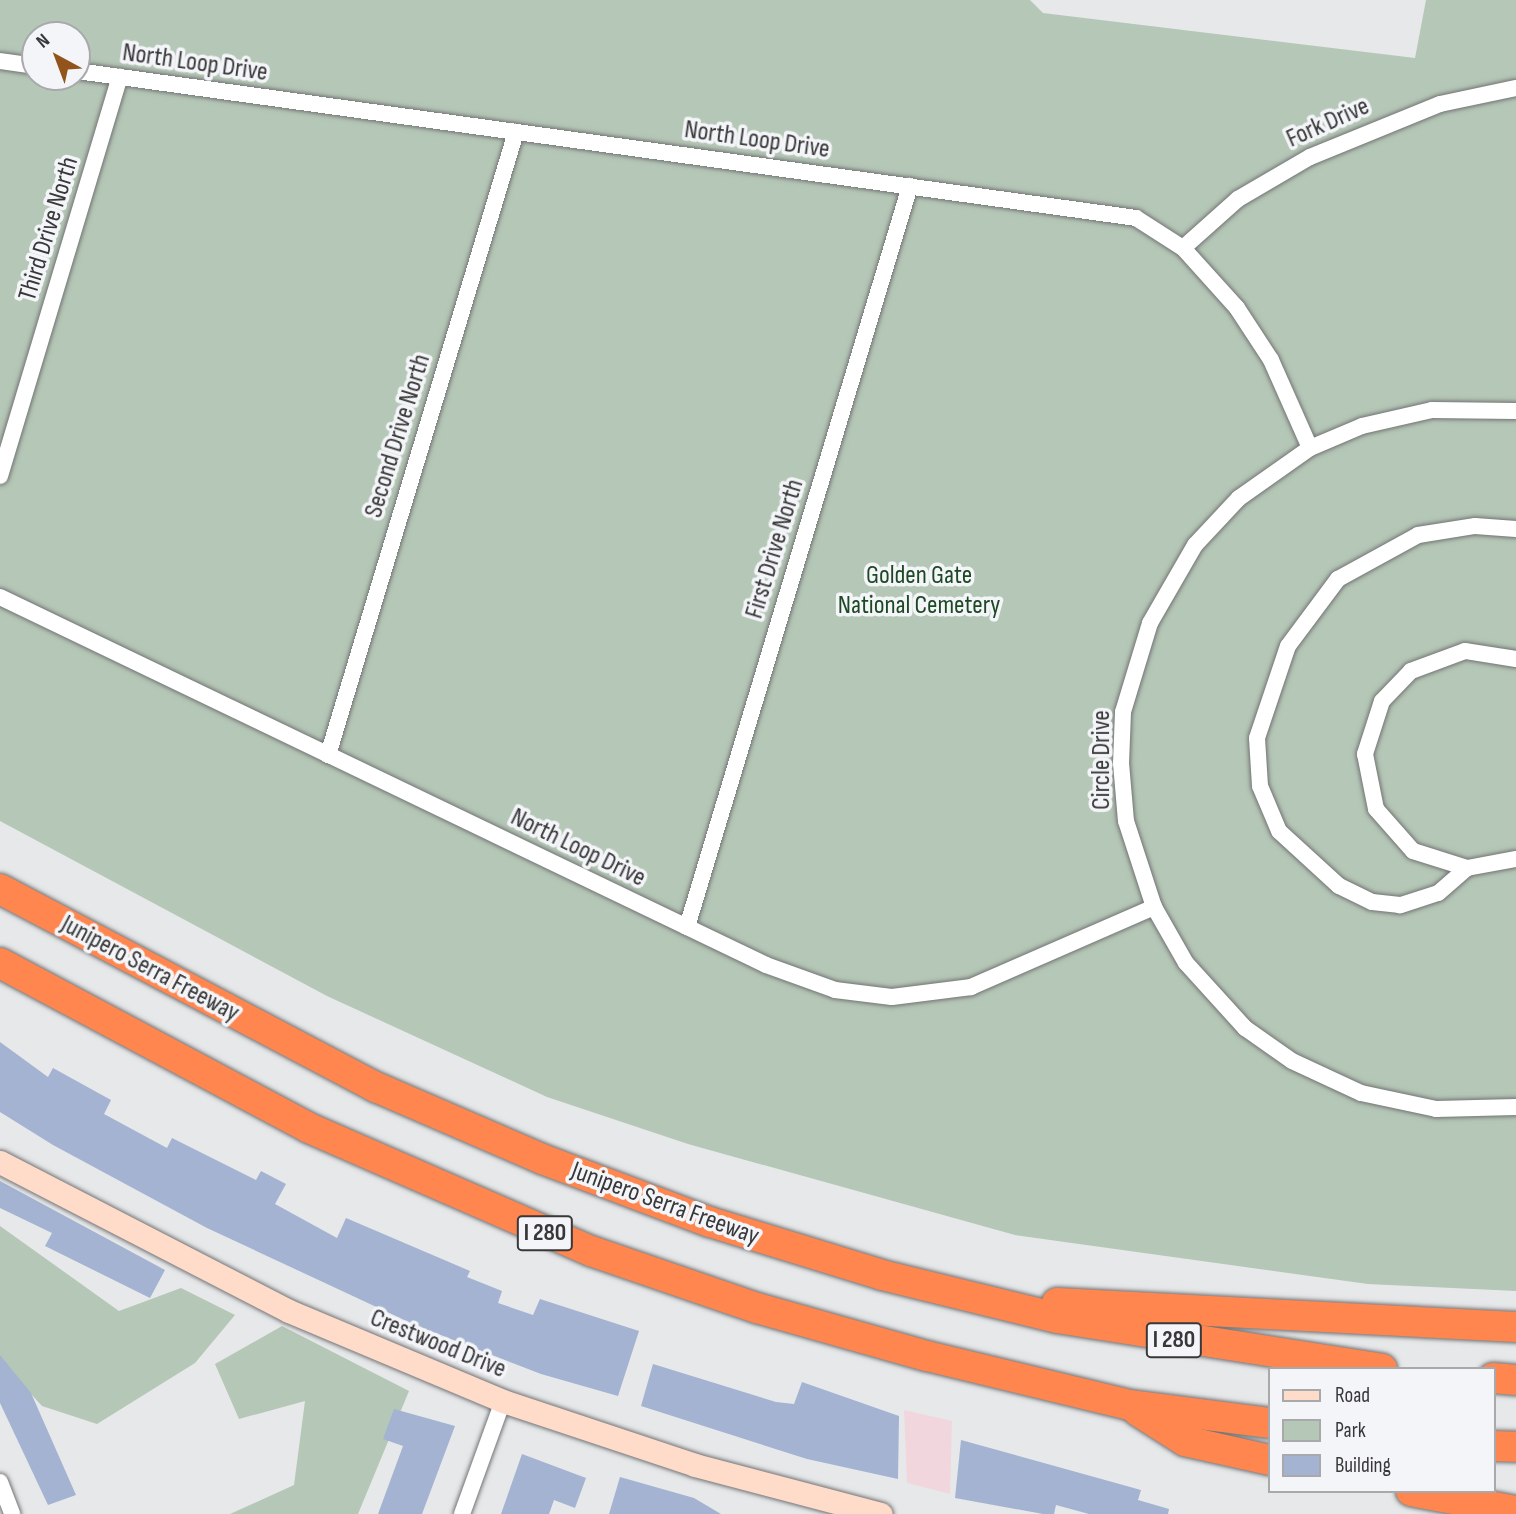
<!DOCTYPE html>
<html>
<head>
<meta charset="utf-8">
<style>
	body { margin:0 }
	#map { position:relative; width:1516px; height:1514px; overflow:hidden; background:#e7e8ea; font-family:"Sofia Sans Condensed",sans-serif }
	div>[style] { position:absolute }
	.industrial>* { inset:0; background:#f1d7dd }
	.green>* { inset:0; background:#b5c7b6 }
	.building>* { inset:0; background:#a3b3d1 }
	.roads { filter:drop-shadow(0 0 2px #737476) drop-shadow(0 0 2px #737476) }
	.street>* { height:16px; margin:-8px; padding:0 8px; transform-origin:8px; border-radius:8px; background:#fff }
	.secondary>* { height:23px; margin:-11.5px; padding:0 11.5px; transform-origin:11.5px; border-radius:11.5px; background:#ffdbca }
	.highway>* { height:30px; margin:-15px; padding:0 15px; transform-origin:15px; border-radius:15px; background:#ff864f }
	span { translate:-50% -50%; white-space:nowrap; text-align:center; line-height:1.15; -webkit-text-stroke:7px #f4f5f8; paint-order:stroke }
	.shield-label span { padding:2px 5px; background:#f4f5f8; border:2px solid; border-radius:5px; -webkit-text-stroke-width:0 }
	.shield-label { font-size:24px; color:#383839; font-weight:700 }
	.street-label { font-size:26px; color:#383839 }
	.park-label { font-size:26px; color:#1d4824 }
	.legend { position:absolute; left:1268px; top:1367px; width:228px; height:126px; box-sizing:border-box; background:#f4f5f8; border:2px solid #a9a9ac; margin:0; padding:9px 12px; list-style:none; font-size:21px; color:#383839 }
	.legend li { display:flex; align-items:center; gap:14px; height:35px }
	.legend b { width:35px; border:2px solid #a9a9ac }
	.north { position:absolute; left:21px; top:21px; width:70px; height:70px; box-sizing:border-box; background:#f4f5f8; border:2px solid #a9a9ac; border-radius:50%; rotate:319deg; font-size:19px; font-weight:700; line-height:28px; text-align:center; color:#383839 }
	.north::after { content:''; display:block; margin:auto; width:24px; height:32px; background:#93541c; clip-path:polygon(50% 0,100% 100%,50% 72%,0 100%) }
</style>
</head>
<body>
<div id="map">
	<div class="industrial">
		<i style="clip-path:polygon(904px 1410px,952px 1421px,950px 1494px,907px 1483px)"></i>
	</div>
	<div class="green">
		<i style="clip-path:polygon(evenodd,0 0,1030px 0,1043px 13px,1415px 58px,1426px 0,1516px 0,1516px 1291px,1368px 1284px,1015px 1235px,688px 1144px,547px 1097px,327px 996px,0 821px,0 0,35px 35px,77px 35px,77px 77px,35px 77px,35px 35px)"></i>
		<i style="clip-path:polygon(0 1226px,119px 1311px,181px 1288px,235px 1315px,195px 1363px,97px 1424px,42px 1406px,0 1360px)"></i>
		<i style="clip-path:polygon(282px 1326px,409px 1391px,358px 1514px,230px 1514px,294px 1485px,305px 1401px,239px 1419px,215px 1364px)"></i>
	</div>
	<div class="building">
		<i style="clip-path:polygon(0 1042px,48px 1077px,53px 1068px,111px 1100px,104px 1114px,167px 1148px,172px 1138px,256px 1180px,261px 1171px,286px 1184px,275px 1204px,337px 1238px,346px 1218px,470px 1271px,467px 1277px,502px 1291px,498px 1303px,533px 1315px,540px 1299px,639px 1331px,618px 1396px,541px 1374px,415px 1325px,207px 1228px,53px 1145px,0 1112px)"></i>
		<i style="clip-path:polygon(0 1181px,165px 1270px,150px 1298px,45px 1246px,52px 1233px,0 1208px)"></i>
		<i style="clip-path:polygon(0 1355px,31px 1393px,76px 1495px,48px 1505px,0 1403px)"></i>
		<i style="clip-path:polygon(653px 1364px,776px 1402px,794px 1404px,802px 1382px,899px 1416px,898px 1479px,807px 1459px,641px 1406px)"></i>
		<i style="clip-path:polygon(394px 1409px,455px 1426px,422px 1514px,378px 1514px,403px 1446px,383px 1439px)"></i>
		<i style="clip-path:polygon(961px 1440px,1141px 1490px,1138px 1500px,1169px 1509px,1168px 1514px,1089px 1514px,1056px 1505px,1054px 1514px,1043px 1514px,955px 1498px)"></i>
		<i style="clip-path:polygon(522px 1454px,586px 1478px,575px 1508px,554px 1500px,549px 1514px,501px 1514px)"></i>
		<i style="clip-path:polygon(620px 1477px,694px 1498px,721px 1514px,609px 1514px)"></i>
	</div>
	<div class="roads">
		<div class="street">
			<i style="left:0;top:61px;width:35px;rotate:8deg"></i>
			<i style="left:77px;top:71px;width:1069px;rotate:7.9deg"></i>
			<i style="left:1136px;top:218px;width:56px;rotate:32.6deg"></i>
			<i style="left:1183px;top:248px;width:81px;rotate:48deg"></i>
			<i style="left:1237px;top:308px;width:62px;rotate:56.8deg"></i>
			<i style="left:1271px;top:360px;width:96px;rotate:66.1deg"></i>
			<i style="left:1183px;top:248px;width:74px;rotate:-41.7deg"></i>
			<i style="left:1238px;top:199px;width:83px;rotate:-30.3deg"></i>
			<i style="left:1310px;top:157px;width:140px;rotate:-22.2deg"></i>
			<i style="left:1440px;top:104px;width:78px;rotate:-11.9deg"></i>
			<i style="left:1516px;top:411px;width:84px;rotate:-179.3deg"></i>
			<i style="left:1432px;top:410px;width:72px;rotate:167.1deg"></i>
			<i style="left:1362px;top:426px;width:56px;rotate:157.1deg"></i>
			<i style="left:1310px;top:448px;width:87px;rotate:144.8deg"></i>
			<i style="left:1239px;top:498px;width:64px;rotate:133.1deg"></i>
			<i style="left:1195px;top:545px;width:90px;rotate:120deg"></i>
			<i style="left:1150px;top:623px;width:93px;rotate:106.9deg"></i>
			<i style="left:1123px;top:712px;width:51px;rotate:92.2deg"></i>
			<i style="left:1121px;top:763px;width:58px;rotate:85.1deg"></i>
			<i style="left:1126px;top:821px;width:90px;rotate:72deg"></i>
			<i style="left:1154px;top:907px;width:64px;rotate:60.3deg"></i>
			<i style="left:1186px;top:963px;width:88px;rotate:47.8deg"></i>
			<i style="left:1245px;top:1028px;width:57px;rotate:35.1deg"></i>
			<i style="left:1292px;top:1061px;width:76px;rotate:24.9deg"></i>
			<i style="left:1361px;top:1093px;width:77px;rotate:12deg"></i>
			<i style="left:1436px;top:1109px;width:80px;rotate:-1.4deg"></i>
			<i style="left:0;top:476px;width:417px;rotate:-73.3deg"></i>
			<i style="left:0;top:597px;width:850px;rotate:25.66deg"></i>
			<i style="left:766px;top:965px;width:73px;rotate:19.9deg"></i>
			<i style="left:835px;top:990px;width:57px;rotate:7deg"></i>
			<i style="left:892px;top:997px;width:80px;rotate:-7.2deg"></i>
			<i style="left:971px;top:987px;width:200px;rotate:-23.6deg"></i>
			<i style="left:1516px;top:659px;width:52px;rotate:-171.1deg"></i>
			<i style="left:1465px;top:651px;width:58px;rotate:159.7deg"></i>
			<i style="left:1411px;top:671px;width:42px;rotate:134deg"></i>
			<i style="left:1382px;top:701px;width:56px;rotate:107.8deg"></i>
			<i style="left:1365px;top:754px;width:56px;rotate:78.7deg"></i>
			<i style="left:1376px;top:809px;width:56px;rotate:48.6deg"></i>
			<i style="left:1413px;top:851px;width:57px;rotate:17.5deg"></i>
			<i style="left:1467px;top:868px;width:50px;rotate:-10.4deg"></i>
			<i style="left:328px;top:755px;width:651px;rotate:-73.21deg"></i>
			<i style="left:1467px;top:868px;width:38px;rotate:139deg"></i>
			<i style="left:1438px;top:893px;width:40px;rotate:162deg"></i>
			<i style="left:1400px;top:905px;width:28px;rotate:-174deg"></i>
			<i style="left:1372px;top:902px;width:37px;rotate:-154deg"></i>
			<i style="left:1339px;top:886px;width:81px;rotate:-137.5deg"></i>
			<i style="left:1279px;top:831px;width:49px;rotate:-112.9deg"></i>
			<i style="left:1260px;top:786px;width:48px;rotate:-93.6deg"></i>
			<i style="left:1257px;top:738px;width:97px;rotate:-71.4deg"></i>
			<i style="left:1288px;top:646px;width:84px;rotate:-53.3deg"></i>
			<i style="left:1338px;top:579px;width:91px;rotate:-28.8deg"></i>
			<i style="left:1418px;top:535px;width:58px;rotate:-9deg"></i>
			<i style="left:1475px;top:526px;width:41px;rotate:4.2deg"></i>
			<i style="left:687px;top:927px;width:774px;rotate:-73.25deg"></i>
			<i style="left:0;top:1482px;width:34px;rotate:69deg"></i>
			<i style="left:462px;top:1514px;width:120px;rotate:-70.1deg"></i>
		</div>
		<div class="secondary">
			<i style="left:0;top:1162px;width:325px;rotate:27.3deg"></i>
			<i style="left:289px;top:1311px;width:232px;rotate:22.8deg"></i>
			<i style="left:503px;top:1401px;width:202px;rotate:18.4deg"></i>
			<i style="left:695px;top:1465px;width:192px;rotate:14.8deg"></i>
		</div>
		<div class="highway">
			<i style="left:0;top:889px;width:427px;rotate:27.8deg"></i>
			<i style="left:378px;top:1088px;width:179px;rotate:23.4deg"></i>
			<i style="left:542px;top:1159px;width:179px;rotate:20.6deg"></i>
			<i style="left:710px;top:1222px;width:180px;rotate:17.1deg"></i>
			<i style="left:882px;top:1275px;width:180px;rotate:13.8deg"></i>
			<i style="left:1057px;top:1318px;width:329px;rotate:8.9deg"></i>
			<i style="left:0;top:963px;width:350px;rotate:28.1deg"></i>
			<i style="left:309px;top:1128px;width:308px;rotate:23.6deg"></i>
			<i style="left:591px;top:1251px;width:176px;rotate:19deg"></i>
			<i style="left:757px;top:1308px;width:177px;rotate:15.8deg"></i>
			<i style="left:927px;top:1356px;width:208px;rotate:13.6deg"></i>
			<i style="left:1129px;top:1405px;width:141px;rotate:7.3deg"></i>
			<i style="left:1057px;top:1303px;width:460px;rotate:3deg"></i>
			<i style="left:1493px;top:1378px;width:23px;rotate:5deg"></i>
			<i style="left:1138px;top:1411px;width:56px;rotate:32.6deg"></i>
			<i style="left:1185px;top:1441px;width:86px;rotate:12.7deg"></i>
			<i style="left:1493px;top:1446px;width:23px;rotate:2deg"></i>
			<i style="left:1411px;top:1491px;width:107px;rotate:10.8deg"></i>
		</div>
	</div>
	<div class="shield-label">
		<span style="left:545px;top:1233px">I 280</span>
		<span style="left:1174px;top:1340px">I 280</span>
	</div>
	<div class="street-label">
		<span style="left:195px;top:63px;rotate:8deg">North Loop Drive</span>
		<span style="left:1328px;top:123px;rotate:-24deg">Fork Drive</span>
		<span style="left:757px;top:140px;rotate:8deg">North Loop Drive</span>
		<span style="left:49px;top:229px;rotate:-73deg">Third Drive North</span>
		<span style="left:398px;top:436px;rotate:-73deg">Second Drive North</span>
		<span style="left:775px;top:549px;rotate:-73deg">First Drive North</span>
		<span style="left:1102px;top:760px;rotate:-90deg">Circle Drive</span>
		<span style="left:578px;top:848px;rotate:26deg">North Loop Drive</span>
		<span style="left:150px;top:969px;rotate:28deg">Junipero Serra Freeway</span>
		<span style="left:665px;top:1204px;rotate:20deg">Junipero Serra Freeway</span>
		<span style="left:438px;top:1344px;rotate:22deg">Crestwood Drive</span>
	</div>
	<div class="park-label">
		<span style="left:919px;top:591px">Golden Gate<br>National Cemetery</span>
	</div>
	<ul class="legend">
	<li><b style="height:9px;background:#ffdbca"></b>Road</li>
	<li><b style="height:19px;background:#b5c7b6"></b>Park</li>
	<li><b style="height:19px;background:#a3b3d1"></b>Building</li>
	</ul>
	<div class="north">N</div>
</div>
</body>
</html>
